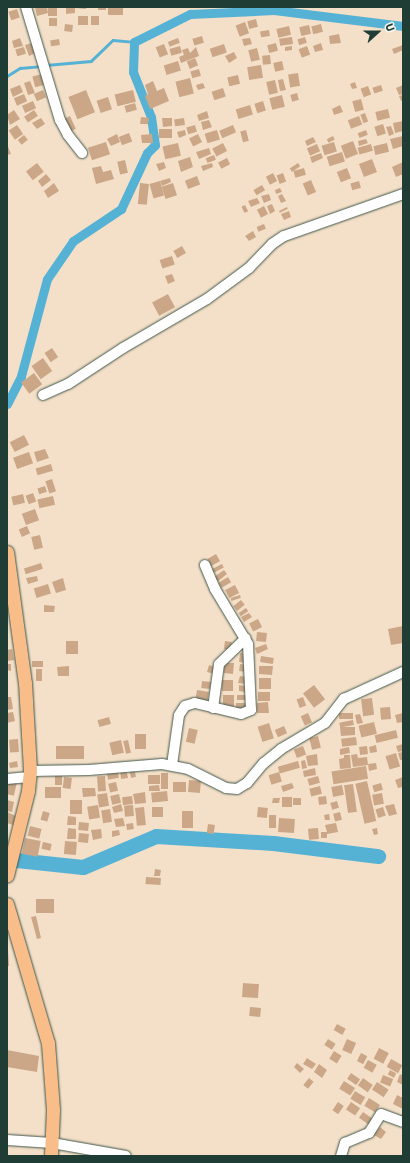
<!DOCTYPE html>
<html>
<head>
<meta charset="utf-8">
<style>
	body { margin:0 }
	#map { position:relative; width:410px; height:1163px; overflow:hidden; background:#f4e0c8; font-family:"Shantell Sans",sans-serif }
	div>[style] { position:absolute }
	.stream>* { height:2.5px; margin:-1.25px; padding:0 1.25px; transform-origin:1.25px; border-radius:1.25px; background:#56b2d4 }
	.canal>* { height:9px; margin:-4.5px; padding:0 4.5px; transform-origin:4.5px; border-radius:4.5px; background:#56b2d4 }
	.river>* { height:15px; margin:-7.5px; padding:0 7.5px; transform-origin:7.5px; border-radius:7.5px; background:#56b2d4 }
	.building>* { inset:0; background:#cba788; transform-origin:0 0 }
	.roads { filter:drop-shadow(0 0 1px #3f554a) drop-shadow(0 0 1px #3f554a) }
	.minor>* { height:10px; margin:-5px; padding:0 5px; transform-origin:5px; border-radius:5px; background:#fff }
	.major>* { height:13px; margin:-6.5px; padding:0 6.5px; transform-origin:6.5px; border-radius:6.5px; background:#f9bd89 }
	span { translate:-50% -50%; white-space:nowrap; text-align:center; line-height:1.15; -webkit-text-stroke:3px #f6f6f2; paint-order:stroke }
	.frame { position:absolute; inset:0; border:8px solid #1f3d34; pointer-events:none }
	.north { position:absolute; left:358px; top:12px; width:40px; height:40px; -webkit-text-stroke:3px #f6f6f2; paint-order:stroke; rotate:69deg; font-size:11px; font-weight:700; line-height:16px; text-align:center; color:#1f3d34 }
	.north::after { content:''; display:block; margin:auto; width:14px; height:18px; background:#1f3d34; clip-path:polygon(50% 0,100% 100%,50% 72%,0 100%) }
</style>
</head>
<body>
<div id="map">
	<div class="stream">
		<i style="left:46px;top:65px;width:45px;rotate:-5.1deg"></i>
		<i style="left:91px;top:61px;width:30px;rotate:-44deg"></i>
		<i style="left:113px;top:40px;width:21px;rotate:5deg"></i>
		<i style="left:7px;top:76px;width:15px;rotate:-32deg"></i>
		<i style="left:20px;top:68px;width:21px;rotate:-5deg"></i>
	</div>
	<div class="canal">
		<i style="left:7px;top:404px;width:31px;rotate:-63deg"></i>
		<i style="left:21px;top:376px;width:100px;rotate:-75deg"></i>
		<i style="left:47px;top:279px;width:46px;rotate:-55.6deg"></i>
		<i style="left:73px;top:241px;width:58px;rotate:-33.7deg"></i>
		<i style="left:121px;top:209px;width:62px;rotate:-65.1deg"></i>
		<i style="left:147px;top:153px;width:11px;rotate:-45deg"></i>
		<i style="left:155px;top:145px;width:28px;rotate:-98deg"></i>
		<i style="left:151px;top:117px;width:48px;rotate:-111.8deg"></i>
		<i style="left:133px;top:72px;width:30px;rotate:-88deg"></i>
		<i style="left:134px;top:42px;width:63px;rotate:-26.6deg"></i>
		<i style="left:190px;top:14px;width:84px;rotate:-2.7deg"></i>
		<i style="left:274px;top:10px;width:130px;rotate:7.1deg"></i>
	</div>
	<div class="river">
		<i style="left:7px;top:859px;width:76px;rotate:6deg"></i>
		<i style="left:83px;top:867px;width:79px;rotate:-23deg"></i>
		<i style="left:156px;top:836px;width:117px;rotate:3.4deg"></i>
		<i style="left:273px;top:843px;width:106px;rotate:7.1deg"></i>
	</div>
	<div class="building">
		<i style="clip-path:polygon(35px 7px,47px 7px,48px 13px,37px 16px)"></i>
		<i style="left:48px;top:7px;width:9px;height:9px"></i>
		<i style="clip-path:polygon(66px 7px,86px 7px,86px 9px,75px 8px,75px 13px,66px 14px)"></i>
		<i style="left:98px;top:7px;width:8px;height:3px"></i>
		<i style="left:108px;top:7px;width:15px;height:8px"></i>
		<i style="left:17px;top:9px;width:9px;height:9px;rotate:72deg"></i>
		<i style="left:78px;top:16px;width:10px;height:9px"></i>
		<i style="left:91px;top:16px;width:8px;height:9px"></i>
		<i style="left:49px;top:18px;width:8px;height:8px"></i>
		<i style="left:256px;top:19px;width:8px;height:9px;rotate:76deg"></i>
		<i style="left:245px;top:22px;width:12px;height:10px;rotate:70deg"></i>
		<i style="left:65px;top:24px;width:8px;height:7px;rotate:7deg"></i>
		<i style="left:321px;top:24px;width:8px;height:10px;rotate:76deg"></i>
		<i style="left:309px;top:25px;width:9px;height:10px;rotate:77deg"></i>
		<i style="left:289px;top:26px;width:9px;height:13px;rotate:77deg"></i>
		<i style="left:269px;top:30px;width:6px;height:9px;rotate:81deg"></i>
		<i style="clip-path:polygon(339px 34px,341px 43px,330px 44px,329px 36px)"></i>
		<i style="left:202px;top:36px;width:7px;height:10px;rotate:74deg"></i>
		<i style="left:292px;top:37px;width:7px;height:13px;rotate:82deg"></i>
		<i style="left:305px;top:37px;width:6px;height:8px;rotate:72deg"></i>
		<i style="clip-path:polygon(20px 38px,23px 46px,14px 48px,12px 41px)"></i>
		<i style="left:178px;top:38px;width:5px;height:11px;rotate:68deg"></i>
		<i style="clip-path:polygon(250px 38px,252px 44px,244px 46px,242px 39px)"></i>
		<i style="left:59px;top:39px;width:6px;height:9px;rotate:81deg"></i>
		<i style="clip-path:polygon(35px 42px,38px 52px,29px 56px,25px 45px)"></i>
		<i style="left:276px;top:43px;width:8px;height:9px;rotate:76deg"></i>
		<i style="clip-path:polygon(321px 43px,323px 50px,315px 52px,313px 46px)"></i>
		<i style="left:164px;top:44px;width:11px;height:9px;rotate:68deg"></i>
		<i style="left:224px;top:44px;width:9px;height:15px;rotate:72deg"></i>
		<i style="clip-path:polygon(403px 45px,403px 50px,394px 54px,392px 49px)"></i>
		<i style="left:180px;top:46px;width:7px;height:11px;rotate:74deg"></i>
		<i style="clip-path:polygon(292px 46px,292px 50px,285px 51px,285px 47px)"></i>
		<i style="left:307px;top:46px;width:9px;height:9px;rotate:69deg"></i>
		<i style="left:24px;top:47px;width:7px;height:9px;rotate:74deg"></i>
		<i style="clip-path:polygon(196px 47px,199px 56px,181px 63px,179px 57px,184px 55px,182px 50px,188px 48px,190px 53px)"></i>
		<i style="left:257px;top:48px;width:12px;height:9px;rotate:76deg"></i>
		<i style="clip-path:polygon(234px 52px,237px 58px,229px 63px,225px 56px)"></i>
		<i style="left:270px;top:55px;width:9px;height:8px;rotate:84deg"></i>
		<i style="left:195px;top:58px;width:8px;height:9px;rotate:67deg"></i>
		<i style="left:178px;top:61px;width:10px;height:15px;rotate:73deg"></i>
		<i style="left:282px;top:61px;width:9px;height:9px;rotate:77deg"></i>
		<i style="left:261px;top:65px;width:13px;height:14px;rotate:81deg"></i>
		<i style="left:199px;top:69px;width:7px;height:9px;rotate:74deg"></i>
		<i style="left:298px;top:73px;width:13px;height:10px;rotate:81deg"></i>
		<i style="left:42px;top:74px;width:11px;height:10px;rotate:75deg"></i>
		<i style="left:238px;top:75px;width:9px;height:11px;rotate:77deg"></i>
		<i style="left:190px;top:78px;width:16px;height:15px;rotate:76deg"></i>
		<i style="clip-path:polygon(283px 79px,286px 90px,280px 91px,278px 80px)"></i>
		<i style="left:275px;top:80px;width:13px;height:9px;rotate:77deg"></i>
		<i style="clip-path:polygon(30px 81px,35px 93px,28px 95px,24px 83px)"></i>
		<i style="clip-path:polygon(153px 81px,157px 91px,164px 88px,169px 101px,150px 109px,145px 96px,148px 94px,145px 85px)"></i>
		<i style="clip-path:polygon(355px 82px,357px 88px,352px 89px,350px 84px)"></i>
		<i style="clip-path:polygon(203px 83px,205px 88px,198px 90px,196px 85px)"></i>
		<i style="clip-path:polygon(20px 85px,23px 92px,13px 97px,10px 89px)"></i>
		<i style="left:381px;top:85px;width:6px;height:9px;rotate:72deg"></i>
		<i style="clip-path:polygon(403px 85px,403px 94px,399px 95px,396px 88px)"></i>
		<i style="left:368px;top:86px;width:9px;height:8px;rotate:69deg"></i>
		<i style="left:223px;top:88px;width:9px;height:12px;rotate:72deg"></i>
		<i style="left:43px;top:90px;width:8px;height:10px;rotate:67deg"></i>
		<i style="left:86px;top:90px;width:24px;height:19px;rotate:68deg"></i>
		<i style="left:133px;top:90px;width:12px;height:19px;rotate:76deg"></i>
		<i style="left:297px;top:93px;width:7px;height:7px;rotate:74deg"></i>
		<i style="left:24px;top:94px;width:8px;height:11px;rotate:67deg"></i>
		<i style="left:282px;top:95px;width:12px;height:13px;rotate:76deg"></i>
		<i style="clip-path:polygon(403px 95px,403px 100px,401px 101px,399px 96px)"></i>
		<i style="left:108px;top:97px;width:13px;height:12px;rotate:72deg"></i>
		<i style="left:361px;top:99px;width:11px;height:9px;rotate:75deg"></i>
		<i style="left:33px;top:101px;width:8px;height:12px;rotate:67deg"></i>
		<i style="left:263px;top:101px;width:10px;height:9px;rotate:73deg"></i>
		<i style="left:135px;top:103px;width:7px;height:11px;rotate:74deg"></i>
		<i style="left:250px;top:105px;width:10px;height:15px;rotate:73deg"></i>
		<i style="clip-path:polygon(340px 105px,343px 112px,334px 115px,332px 109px)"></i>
		<i style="left:388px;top:109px;width:9px;height:13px;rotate:77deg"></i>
		<i style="clip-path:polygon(14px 110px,20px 119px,10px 125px,7px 115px)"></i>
		<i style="left:34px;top:110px;width:7px;height:12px;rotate:56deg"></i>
		<i style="clip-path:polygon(207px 111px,209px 118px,199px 121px,197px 115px)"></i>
		<i style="left:365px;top:113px;width:9px;height:5px;rotate:69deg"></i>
		<i style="left:70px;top:116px;width:14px;height:9px;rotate:65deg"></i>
		<i style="left:359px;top:116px;width:9px;height:12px;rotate:69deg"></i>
		<i style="clip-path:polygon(141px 117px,149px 118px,148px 124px,140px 124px)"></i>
		<i style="clip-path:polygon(41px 118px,45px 124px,37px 129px,32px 123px)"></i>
		<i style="clip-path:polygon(162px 118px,172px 118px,172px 126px,163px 127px)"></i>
		<i style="left:184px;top:118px;width:7px;height:10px;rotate:82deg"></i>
		<i style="clip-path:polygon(209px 120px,212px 127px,203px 130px,201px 122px)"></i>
		<i style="clip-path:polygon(403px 121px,403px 131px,395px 133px,393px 123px)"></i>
		<i style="left:383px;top:124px;width:10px;height:9px;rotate:73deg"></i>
		<i style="left:17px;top:125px;width:11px;height:10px;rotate:56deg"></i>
		<i style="left:195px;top:125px;width:7px;height:9px;rotate:74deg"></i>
		<i style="left:233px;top:125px;width:8px;height:15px;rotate:67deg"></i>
		<i style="clip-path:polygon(391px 126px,394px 134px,389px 136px,386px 127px)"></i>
		<i style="left:159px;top:129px;width:13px;height:9px"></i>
		<i style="clip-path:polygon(185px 130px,186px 135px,179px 138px,177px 132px)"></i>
		<i style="left:217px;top:130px;width:10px;height:13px;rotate:73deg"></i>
		<i style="left:246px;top:130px;width:11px;height:6px;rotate:75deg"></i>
		<i style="left:366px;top:130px;width:5px;height:9px;rotate:68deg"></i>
		<i style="left:129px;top:133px;width:9px;height:11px;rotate:69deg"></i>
		<i style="clip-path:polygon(117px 134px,120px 142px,111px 146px,107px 139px)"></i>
		<i style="clip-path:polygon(152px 134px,153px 143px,142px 143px,141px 135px)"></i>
		<i style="left:198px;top:134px;width:9px;height:10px;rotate:63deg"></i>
		<i style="left:24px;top:135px;width:6px;height:8px;rotate:51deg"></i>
		<i style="left:333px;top:136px;width:4px;height:7px;rotate:63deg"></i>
		<i style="clip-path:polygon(403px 136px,403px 146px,393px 149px,390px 139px)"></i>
		<i style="clip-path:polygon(313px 137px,316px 142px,307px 146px,305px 141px)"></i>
		<i style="clip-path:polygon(366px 139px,368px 143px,359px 146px,358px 141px)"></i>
		<i style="left:353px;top:141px;width:14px;height:13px;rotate:69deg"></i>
		<i style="left:106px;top:142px;width:13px;height:19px;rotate:72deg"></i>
		<i style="left:334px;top:142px;width:10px;height:13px;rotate:73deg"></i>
		<i style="left:178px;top:143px;width:13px;height:16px;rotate:77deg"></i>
		<i style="left:223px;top:143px;width:9px;height:12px;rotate:63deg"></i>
		<i style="left:387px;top:143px;width:9px;height:14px;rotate:77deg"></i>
		<i style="clip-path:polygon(7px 144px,11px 154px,7px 155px)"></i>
		<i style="left:317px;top:144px;width:8px;height:11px;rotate:67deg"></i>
		<i style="left:371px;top:144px;width:7px;height:14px;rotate:74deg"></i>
		<i style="clip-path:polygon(209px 148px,211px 154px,199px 159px,196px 152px)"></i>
		<i style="left:342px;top:152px;width:10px;height:16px;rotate:73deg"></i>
		<i style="clip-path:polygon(321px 153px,323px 158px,312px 163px,310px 157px)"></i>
		<i style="left:214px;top:155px;width:5px;height:9px;rotate:68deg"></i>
		<i style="clip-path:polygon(190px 157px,193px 167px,181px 172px,178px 161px)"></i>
		<i style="left:227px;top:158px;width:7px;height:10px;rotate:63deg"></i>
		<i style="left:372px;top:159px;width:14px;height:14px;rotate:69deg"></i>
		<i style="left:125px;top:160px;width:13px;height:8px;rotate:77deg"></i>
		<i style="clip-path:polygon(164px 162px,166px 168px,159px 171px,156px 164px)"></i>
		<i style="clip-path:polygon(403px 162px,403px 174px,396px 177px,392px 167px)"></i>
		<i style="left:37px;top:163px;width:11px;height:14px;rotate:52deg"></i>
		<i style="clip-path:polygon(212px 163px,213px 167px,203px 171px,201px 166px)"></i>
		<i style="left:298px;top:163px;width:4px;height:10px;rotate:56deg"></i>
		<i style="clip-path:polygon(101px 166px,103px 172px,111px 170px,114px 179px,96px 184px,92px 168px)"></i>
		<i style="left:304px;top:168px;width:7px;height:11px;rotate:74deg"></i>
		<i style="left:347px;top:168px;width:11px;height:11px;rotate:68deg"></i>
		<i style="left:273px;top:173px;width:9px;height:8px;rotate:63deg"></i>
		<i style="left:283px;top:173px;width:9px;height:7px;rotate:69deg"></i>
		<i style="clip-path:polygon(46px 174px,51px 180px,42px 187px,38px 181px)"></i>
		<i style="left:197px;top:176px;width:9px;height:13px;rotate:69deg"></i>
		<i style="clip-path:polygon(170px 178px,171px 182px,162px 186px,160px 181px)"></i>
		<i style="left:311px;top:180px;width:13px;height:9px;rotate:67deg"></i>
		<i style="left:160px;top:181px;width:15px;height:11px;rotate:74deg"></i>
		<i style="left:359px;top:181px;width:7px;height:9px;rotate:74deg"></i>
		<i style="clip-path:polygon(54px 183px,59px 191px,48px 198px,44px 191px)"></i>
		<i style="left:140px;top:183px;width:9px;height:21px;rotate:6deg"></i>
		<i style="left:173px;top:183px;width:13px;height:12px;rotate:72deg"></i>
		<i style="left:262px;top:185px;width:6px;height:10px;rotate:59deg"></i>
		<i style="clip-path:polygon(280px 188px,282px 192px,276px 194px,275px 190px)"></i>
		<i style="clip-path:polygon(269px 194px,271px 200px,264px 203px,261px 196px)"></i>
		<i style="clip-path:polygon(282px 194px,286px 201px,281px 203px,278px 196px)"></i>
		<i style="clip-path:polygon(257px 198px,260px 203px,251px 207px,248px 201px)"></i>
		<i style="clip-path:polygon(272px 204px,275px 211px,270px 214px,267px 206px)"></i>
		<i style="left:245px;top:205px;width:7px;height:4px;rotate:63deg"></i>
		<i style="left:264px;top:206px;width:9px;height:8px;rotate:63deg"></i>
		<i style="left:287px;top:207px;width:2px;height:9px;rotate:63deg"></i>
		<i style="clip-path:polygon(289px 211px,291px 217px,284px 220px,281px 214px)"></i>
		<i style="left:264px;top:224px;width:5px;height:8px;rotate:68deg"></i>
		<i style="clip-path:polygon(253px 231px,256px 237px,249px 241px,245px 236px)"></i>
		<i style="left:182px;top:246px;width:8px;height:10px;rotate:60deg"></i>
		<i style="left:172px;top:256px;width:9px;height:13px;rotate:72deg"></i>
		<i style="clip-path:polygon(172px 274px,175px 281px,168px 284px,165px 276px)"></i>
		<i style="left:168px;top:294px;width:15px;height:18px;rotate:62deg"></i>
		<i style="left:52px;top:348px;width:11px;height:9px;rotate:56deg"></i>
		<i style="left:43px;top:358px;width:16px;height:14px;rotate:55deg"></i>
		<i style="left:34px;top:373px;width:14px;height:16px;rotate:54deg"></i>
		<i style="left:24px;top:435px;width:11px;height:16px;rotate:63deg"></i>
		<i style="clip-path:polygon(45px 449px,49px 458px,37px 462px,34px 452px)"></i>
		<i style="left:29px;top:452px;width:12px;height:17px;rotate:70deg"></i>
		<i style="left:51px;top:464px;width:7px;height:16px;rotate:74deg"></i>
		<i style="left:52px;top:479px;width:13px;height:7px;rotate:72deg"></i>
		<i style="left:45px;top:486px;width:6px;height:8px;rotate:72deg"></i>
		<i style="left:33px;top:493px;width:9px;height:8px;rotate:69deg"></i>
		<i style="left:23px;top:494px;width:9px;height:12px;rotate:77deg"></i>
		<i style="left:53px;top:496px;width:9px;height:16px;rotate:77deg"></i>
		<i style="left:35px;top:509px;width:12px;height:14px;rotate:70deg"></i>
		<i style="left:27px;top:526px;width:8px;height:9px;rotate:67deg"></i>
		<i style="left:40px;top:535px;width:13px;height:9px;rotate:77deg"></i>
		<i style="left:216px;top:554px;width:8px;height:10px;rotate:60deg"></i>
		<i style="left:41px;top:563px;width:6px;height:18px;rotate:72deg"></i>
		<i style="left:222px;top:564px;width:4px;height:13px;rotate:63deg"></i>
		<i style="clip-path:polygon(224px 570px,227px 574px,217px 582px,214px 577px)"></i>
		<i style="clip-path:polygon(37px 576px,38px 581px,28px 584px,26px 578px)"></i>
		<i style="left:228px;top:577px;width:6px;height:11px;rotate:59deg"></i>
		<i style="clip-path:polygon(63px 578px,66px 590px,56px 593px,52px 582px)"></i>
		<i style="left:48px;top:584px;width:10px;height:15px;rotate:73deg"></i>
		<i style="left:235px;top:585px;width:9px;height:11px;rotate:63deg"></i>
		<i style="left:240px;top:595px;width:3px;height:10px;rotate:72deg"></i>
		<i style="left:241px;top:600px;width:6px;height:10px;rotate:51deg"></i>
		<i style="clip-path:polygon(44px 605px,55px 606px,54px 612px,44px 612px)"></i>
		<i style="left:246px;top:608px;width:4px;height:9px;rotate:56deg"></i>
		<i style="clip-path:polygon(249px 613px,252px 617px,244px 622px,241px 617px)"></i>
		<i style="left:258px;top:619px;width:9px;height:10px;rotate:63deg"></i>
		<i style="clip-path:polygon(403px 626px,403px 643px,391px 645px,388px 629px)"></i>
		<i style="left:257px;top:632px;width:10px;height:9px;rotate:6deg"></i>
		<i style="left:66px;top:641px;width:12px;height:13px"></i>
		<i style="left:225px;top:641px;width:7px;height:8px;rotate:8deg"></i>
		<i style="clip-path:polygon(266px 644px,268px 649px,257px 654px,255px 648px)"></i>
		<i style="clip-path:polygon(12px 649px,14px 660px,7px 661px,7px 650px)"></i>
		<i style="left:240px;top:653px;width:9px;height:9px;rotate:6deg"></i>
		<i style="left:261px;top:656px;width:13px;height:6px;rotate:9deg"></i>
		<i style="left:32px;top:661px;width:11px;height:6px"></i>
		<i style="clip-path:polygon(224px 663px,234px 663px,233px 674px,224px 673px)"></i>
		<i style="clip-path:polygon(7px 664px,11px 664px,11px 671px,7px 670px)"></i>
		<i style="left:240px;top:664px;width:7px;height:7px;rotate:8deg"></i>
		<i style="clip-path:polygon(209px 665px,217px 668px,215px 674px,207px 672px)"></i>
		<i style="clip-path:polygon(69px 666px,69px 676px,58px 676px,57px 667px)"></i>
		<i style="clip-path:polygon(259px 666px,273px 666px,272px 675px,259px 674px)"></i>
		<i style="left:42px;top:669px;width:12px;height:6px;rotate:90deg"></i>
		<i style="clip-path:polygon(240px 676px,247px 677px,246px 684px,238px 683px)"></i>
		<i style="left:259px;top:678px;width:12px;height:11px"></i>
		<i style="left:222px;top:680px;width:11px;height:11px"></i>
		<i style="left:202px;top:681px;width:9px;height:7px;rotate:6deg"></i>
		<i style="clip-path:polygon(239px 685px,246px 686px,245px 692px,239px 691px)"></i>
		<i style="left:314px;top:685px;width:18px;height:14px;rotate:52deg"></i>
		<i style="left:197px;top:690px;width:12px;height:10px;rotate:9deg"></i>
		<i style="left:258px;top:692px;width:12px;height:9px"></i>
		<i style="left:234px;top:695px;width:11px;height:11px;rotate:90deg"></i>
		<i style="left:237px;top:695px;width:9px;height:5px"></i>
		<i style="clip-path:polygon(7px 697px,11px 697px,13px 709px,7px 710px)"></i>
		<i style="left:303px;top:697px;width:9px;height:7px;rotate:69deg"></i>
		<i style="left:372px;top:698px;width:17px;height:11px;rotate:83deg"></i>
		<i style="clip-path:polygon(268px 702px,269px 713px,257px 713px,257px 703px)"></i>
		<i style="clip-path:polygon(236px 703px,246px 703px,247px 709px,236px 710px)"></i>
		<i style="left:390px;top:707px;width:12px;height:10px;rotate:85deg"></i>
		<i style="clip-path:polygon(13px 712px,15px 721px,7px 723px,7px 713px)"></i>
		<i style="left:308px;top:713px;width:10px;height:8px;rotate:66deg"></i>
		<i style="left:339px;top:713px;width:14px;height:6px"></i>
		<i style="clip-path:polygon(403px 713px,403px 722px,397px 723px,395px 715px)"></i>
		<i style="clip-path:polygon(360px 714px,363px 723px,357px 724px,355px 715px)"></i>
		<i style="left:109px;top:717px;width:7px;height:12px;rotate:74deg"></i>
		<i style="left:353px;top:720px;width:5px;height:14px;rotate:79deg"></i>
		<i style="left:374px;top:722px;width:12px;height:16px;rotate:76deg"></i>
		<i style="left:269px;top:723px;width:16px;height:12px;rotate:72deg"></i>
		<i style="left:284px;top:726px;width:8px;height:10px;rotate:67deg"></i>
		<i style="clip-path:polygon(340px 727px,355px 727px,355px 735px,341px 736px)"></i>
		<i style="left:189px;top:728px;width:9px;height:14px;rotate:13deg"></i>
		<i style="left:396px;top:730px;width:8px;height:22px;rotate:76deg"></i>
		<i style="left:135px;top:734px;width:11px;height:15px"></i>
		<i style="left:318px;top:736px;width:12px;height:9px;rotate:76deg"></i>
		<i style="left:356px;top:737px;width:8px;height:15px;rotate:83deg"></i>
		<i style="left:18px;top:739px;width:13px;height:9px;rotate:86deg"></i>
		<i style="left:121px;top:740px;width:13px;height:12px;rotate:77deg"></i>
		<i style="left:128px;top:740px;width:13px;height:5px;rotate:77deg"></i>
		<i style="clip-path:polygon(403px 744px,403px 751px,398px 752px,396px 746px)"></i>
		<i style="clip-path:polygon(376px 745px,377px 752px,370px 753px,369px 747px)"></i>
		<i style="left:56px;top:746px;width:28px;height:13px"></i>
		<i style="left:303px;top:746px;width:9px;height:10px;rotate:69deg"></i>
		<i style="left:367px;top:746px;width:8px;height:8px;rotate:83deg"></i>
		<i style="clip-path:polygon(349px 747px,350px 753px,340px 755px,340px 749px)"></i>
		<i style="clip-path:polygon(403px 752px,403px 760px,400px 760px,398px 753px)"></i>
		<i style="left:396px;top:753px;width:14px;height:11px;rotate:73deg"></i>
		<i style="clip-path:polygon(317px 754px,318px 765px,308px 766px,306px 756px)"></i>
		<i style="clip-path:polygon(357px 754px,358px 758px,367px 757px,368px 765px,353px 767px,351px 755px)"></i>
		<i style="clip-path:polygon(344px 755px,350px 755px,351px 768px,340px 769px,339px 759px,344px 758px)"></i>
		<i style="clip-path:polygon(305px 760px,307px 768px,302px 769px,301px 761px)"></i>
		<i style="clip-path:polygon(17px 761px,18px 767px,10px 768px,9px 763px)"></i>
		<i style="left:298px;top:761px;width:7px;height:21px;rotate:74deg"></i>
		<i style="clip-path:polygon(376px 763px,377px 769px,369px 771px,368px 764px)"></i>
		<i style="left:366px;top:766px;width:13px;height:35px;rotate:81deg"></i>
		<i style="left:117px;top:767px;width:11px;height:11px;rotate:80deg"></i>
		<i style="clip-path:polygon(126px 768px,128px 778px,121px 779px,120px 769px)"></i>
		<i style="left:134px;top:768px;width:9px;height:5px;rotate:77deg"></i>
		<i style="clip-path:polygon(315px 768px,316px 775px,304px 777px,303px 771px)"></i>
		<i style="left:279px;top:772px;width:10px;height:11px;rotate:73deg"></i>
		<i style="left:161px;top:773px;width:7px;height:16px"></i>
		<i style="left:148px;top:775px;width:12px;height:9px"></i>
		<i style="left:55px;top:776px;width:7px;height:9px"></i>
		<i style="left:105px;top:776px;width:15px;height:8px;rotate:86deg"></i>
		<i style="left:318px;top:776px;width:7px;height:11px;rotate:74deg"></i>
		<i style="left:64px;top:777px;width:8px;height:11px;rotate:7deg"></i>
		<i style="clip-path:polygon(403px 777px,403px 787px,398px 788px,395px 780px)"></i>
		<i style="left:189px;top:780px;width:12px;height:12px;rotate:5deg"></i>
		<i style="left:8px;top:781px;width:9px;height:13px;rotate:13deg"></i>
		<i style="left:367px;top:781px;width:41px;height:12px;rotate:77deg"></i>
		<i style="left:116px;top:782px;width:9px;height:8px;rotate:77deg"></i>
		<i style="left:173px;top:782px;width:13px;height:10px"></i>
		<i style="clip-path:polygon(292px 783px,294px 788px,283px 792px,281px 786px)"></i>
		<i style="left:381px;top:783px;width:7px;height:9px;rotate:74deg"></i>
		<i style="left:353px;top:784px;width:28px;height:9px;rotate:82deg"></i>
		<i style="clip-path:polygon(159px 785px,160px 791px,149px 791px,149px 786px)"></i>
		<i style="left:342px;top:785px;width:10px;height:11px;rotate:79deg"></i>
		<i style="left:320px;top:786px;width:8px;height:11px;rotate:76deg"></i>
		<i style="left:45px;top:787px;width:16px;height:11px"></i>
		<i style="clip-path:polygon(82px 788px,95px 788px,96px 796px,83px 797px)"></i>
		<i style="left:167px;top:791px;width:10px;height:16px;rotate:84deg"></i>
		<i style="clip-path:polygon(145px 792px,146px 803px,135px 804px,133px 794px)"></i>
		<i style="left:107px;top:793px;width:13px;height:10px;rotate:81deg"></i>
		<i style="left:382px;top:793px;width:11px;height:10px;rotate:80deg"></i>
		<i style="left:119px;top:794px;width:9px;height:9px;rotate:77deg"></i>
		<i style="left:132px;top:796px;width:8px;height:10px;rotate:83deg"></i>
		<i style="left:326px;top:796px;width:8px;height:8px;rotate:83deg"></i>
		<i style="left:292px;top:797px;width:10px;height:10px;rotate:90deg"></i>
		<i style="clip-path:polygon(273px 798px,280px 798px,279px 803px,272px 803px)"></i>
		<i style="left:293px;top:798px;width:8px;height:7px"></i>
		<i style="clip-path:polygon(7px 800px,14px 802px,12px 812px,7px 811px)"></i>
		<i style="left:70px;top:800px;width:12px;height:14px"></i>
		<i style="left:337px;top:801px;width:7px;height:7px;rotate:74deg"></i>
		<i style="clip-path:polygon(121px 804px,123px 811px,114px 813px,112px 807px)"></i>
		<i style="clip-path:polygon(394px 804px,397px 814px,389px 816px,385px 806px)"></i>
		<i style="left:98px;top:805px;width:13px;height:11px;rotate:81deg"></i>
		<i style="left:133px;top:805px;width:11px;height:9px;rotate:85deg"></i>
		<i style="left:144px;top:807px;width:18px;height:9px;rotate:84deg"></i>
		<i style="left:163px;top:807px;width:10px;height:11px;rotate:90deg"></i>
		<i style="left:258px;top:807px;width:10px;height:10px;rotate:6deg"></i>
		<i style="left:383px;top:807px;width:9px;height:8px;rotate:72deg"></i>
		<i style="left:110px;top:809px;width:13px;height:9px;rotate:81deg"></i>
		<i style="left:43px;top:811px;width:7px;height:9px;rotate:16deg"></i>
		<i style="left:182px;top:811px;width:11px;height:17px"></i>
		<i style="clip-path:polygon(7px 812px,16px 816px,13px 825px,7px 823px)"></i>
		<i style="left:340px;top:812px;width:8px;height:7px;rotate:76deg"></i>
		<i style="clip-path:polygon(329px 814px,330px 820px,325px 820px,324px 815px)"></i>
		<i style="left:269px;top:815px;width:7px;height:13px"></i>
		<i style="clip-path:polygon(68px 816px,76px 817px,76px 825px,67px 825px)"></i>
		<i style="clip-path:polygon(123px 818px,125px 826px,116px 827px,114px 819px)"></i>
		<i style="left:279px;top:818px;width:16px;height:14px;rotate:4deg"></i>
		<i style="left:79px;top:822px;width:10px;height:8px;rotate:6deg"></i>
		<i style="left:133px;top:823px;width:6px;height:7px;rotate:81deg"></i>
		<i style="clip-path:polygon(336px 823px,338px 832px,327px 834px,327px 838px,321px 838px,321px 832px,327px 832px,325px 825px)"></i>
		<i style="left:208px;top:824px;width:7px;height:9px;rotate:8deg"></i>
		<i style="left:30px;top:826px;width:12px;height:10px;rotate:14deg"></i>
		<i style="clip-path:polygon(68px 828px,76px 829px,76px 839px,67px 839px)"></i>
		<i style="left:318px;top:828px;width:11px;height:10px;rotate:85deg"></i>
		<i style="clip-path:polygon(377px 828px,378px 834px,374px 835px,372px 829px)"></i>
		<i style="clip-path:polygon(101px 829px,102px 838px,93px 840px,91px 830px)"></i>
		<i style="clip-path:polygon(119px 830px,120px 835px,112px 837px,112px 831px)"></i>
		<i style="left:79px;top:833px;width:10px;height:9px;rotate:6deg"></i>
		<i style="left:25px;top:838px;width:16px;height:16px;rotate:11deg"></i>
		<i style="left:65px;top:841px;width:12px;height:13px;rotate:5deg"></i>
		<i style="left:43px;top:842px;width:9px;height:7px;rotate:13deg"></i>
		<i style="clip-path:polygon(155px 869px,161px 870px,160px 876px,154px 876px)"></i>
		<i style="left:146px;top:877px;width:15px;height:7px;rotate:4deg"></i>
		<i style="left:54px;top:899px;width:14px;height:18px;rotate:90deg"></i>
		<i style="clip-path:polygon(36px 916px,41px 938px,37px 939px,31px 917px)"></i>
		<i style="clip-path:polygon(7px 950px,8px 950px,9px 966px,7px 966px)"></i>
		<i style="left:243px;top:983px;width:16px;height:14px;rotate:4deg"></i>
		<i style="left:250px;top:1007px;width:11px;height:9px;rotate:5deg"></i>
		<i style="left:337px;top:1024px;width:10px;height:7px;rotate:29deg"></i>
		<i style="left:328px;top:1039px;width:9px;height:7px;rotate:32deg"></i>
		<i style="left:347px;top:1039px;width:10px;height:12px;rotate:24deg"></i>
		<i style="left:379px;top:1048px;width:11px;height:12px;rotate:27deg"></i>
		<i style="clip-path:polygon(7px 1050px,39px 1056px,37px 1072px,7px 1067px)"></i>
		<i style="left:334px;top:1051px;width:9px;height:9px;rotate:32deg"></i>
		<i style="left:361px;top:1053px;width:7px;height:9px;rotate:27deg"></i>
		<i style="clip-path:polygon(307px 1058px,316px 1064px,312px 1069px,303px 1064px)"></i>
		<i style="left:391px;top:1059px;width:13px;height:9px;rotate:29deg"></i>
		<i style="left:368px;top:1060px;width:10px;height:9px;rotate:29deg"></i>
		<i style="clip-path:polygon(297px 1063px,304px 1069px,300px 1073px,294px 1067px)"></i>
		<i style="clip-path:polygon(319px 1064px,327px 1070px,322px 1078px,314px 1072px)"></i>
		<i style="left:390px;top:1070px;width:7px;height:5px;rotate:27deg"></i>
		<i style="left:351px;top:1073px;width:11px;height:7px;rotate:34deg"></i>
		<i style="clip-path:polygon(400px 1074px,403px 1076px,403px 1085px,397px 1082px)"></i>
		<i style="left:383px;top:1075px;width:11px;height:8px;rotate:22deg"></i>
		<i style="left:309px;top:1078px;width:6px;height:9px;rotate:39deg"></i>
		<i style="left:363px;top:1078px;width:12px;height:9px;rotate:35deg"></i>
		<i style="left:344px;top:1081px;width:13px;height:9px;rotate:32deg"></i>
		<i style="left:377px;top:1082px;width:14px;height:9px;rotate:34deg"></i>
		<i style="left:355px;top:1091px;width:12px;height:9px;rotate:31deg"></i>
		<i style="clip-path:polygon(397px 1095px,403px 1098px,403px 1109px,393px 1104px)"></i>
		<i style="left:369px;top:1098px;width:13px;height:9px;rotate:32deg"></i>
		<i style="left:338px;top:1102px;width:7px;height:10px;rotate:34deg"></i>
		<i style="left:351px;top:1102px;width:11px;height:9px;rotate:34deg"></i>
		<i style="left:363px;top:1112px;width:16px;height:7px;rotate:35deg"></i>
		<i style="clip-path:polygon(380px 1127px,386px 1132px,381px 1139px,374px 1135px)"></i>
	</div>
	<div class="roads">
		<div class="minor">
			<i style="left:26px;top:7px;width:118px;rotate:73.3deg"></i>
			<i style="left:60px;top:120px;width:17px;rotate:62deg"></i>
			<i style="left:68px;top:135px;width:23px;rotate:52deg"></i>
			<i style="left:43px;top:395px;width:27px;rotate:-24deg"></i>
			<i style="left:68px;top:384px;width:66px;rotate:-33.2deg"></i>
			<i style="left:123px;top:348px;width:97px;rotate:-30.3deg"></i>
			<i style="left:207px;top:299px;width:52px;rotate:-36.4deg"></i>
			<i style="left:249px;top:268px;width:33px;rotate:-46deg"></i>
			<i style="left:272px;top:244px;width:14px;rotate:-34deg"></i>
			<i style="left:284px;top:236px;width:126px;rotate:-19.4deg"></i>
			<i style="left:213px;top:708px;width:44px;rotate:-82.2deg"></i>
			<i style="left:219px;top:664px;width:37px;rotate:-44deg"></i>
			<i style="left:172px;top:765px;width:50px;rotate:-82deg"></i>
			<i style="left:179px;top:715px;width:11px;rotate:-56deg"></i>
			<i style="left:185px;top:706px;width:10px;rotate:-17deg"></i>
			<i style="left:195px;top:703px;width:47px;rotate:13.4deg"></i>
			<i style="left:241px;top:714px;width:11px;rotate:-22deg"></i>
			<i style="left:251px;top:710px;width:66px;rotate:-92.6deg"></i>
			<i style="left:248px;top:644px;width:64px;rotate:-121deg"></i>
			<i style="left:215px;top:589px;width:26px;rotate:-113deg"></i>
			<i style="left:30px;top:771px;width:59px;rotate:-1deg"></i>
			<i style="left:89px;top:770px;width:73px;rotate:-4.7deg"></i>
			<i style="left:162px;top:764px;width:26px;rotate:11deg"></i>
			<i style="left:188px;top:769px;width:42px;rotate:26.6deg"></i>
			<i style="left:226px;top:788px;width:11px;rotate:5deg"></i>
			<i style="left:237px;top:789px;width:12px;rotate:-31deg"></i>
			<i style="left:247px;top:783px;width:26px;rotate:-50deg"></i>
			<i style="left:264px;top:763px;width:22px;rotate:-39deg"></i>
			<i style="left:281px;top:749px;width:51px;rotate:-30.6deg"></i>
			<i style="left:325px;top:723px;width:31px;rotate:-52deg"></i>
			<i style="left:344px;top:699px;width:65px;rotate:-24.6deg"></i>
			<i style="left:7px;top:779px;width:22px;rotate:-5deg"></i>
			<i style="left:7px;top:1140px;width:45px;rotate:3.8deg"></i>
			<i style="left:52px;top:1143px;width:75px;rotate:10deg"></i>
			<i style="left:341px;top:1156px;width:14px;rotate:-73deg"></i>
			<i style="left:345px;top:1143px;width:26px;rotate:-23deg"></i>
			<i style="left:369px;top:1133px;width:22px;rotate:-58deg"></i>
			<i style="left:381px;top:1114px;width:23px;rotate:20deg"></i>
		</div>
		<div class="major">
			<i style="left:7px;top:552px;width:132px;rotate:82.2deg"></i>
			<i style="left:25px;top:683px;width:88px;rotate:86.7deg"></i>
			<i style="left:30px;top:771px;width:20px;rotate:96deg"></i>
			<i style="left:28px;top:791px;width:87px;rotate:104deg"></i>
			<i style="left:7px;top:904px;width:145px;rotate:73.6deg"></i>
			<i style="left:48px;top:1043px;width:67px;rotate:85.7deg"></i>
			<i style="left:53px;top:1110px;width:46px;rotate:92.5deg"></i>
		</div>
	</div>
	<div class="frame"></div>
	<div class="north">U</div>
</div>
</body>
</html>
